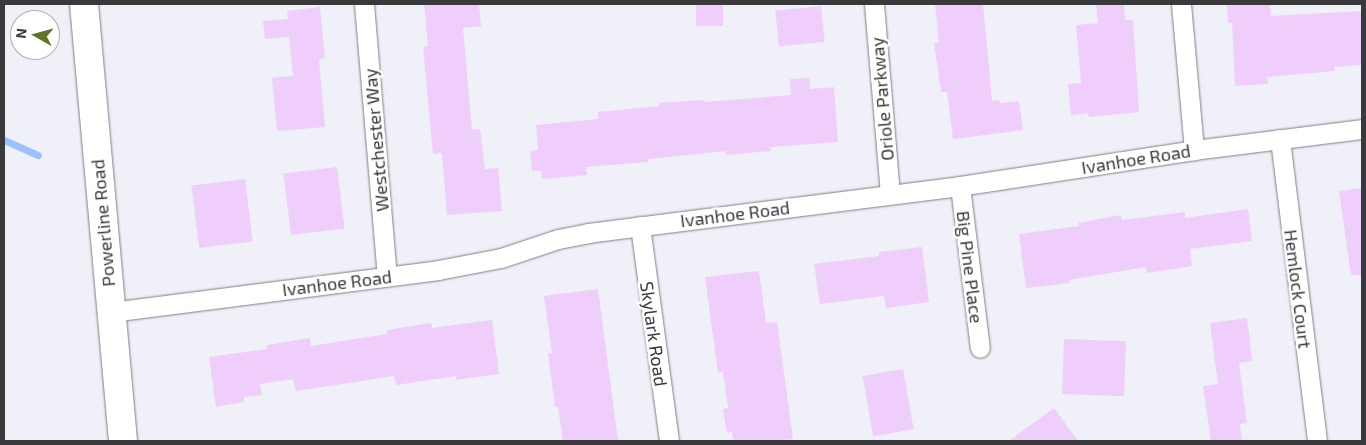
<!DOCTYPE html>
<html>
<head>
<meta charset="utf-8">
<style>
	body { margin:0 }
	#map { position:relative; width:1366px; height:445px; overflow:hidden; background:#eff0f8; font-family:"Exo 2",sans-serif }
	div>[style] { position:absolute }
	.stream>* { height:7px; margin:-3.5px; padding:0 3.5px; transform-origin:3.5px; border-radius:3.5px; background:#9bc2fd }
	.building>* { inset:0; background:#f0cefb; transform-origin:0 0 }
	.roads { filter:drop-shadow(0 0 1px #7e7e86) drop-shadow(0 0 1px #7e7e86) }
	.minor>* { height:19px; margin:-9.5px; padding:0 9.5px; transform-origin:9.5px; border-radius:9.5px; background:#fff }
	.secondary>* { height:28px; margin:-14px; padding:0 14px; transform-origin:14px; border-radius:14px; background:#fff }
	span { translate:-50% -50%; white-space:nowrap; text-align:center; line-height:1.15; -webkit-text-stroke:5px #fff; paint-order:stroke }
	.street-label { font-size:18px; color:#39393c }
	.frame { position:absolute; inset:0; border:5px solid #39393c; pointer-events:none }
	.north { position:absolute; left:10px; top:10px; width:50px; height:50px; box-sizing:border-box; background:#fff; border:1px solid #b0b0b1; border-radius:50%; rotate:277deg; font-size:14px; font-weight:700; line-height:20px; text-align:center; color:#39393c }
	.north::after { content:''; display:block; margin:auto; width:18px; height:22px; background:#617524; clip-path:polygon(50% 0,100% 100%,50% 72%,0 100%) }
</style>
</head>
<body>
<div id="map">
	<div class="stream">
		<i style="left:4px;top:140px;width:37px;rotate:24deg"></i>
	</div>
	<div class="building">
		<i style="clip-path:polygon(424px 4px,479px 4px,481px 26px,463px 28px,472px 130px,480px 129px,485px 169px,498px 168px,502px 211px,447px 215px,442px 153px,433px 154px,423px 47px,428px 46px)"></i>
		<i style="left:696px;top:4px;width:27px;height:22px"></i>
		<i style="clip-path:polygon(935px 4px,983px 4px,992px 101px,999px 100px,1000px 103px,1019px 101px,1023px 130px,953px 139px,947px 92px,941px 92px,934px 43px,939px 43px)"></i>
		<i style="clip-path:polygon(1096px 4px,1124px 4px,1125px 20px,1133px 20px,1139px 112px,1089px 117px,1088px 113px,1071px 115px,1068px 84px,1081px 83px,1076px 25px,1098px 23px)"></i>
		<i style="clip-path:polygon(1227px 4px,1270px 4px,1271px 16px,1362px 11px,1362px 65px,1334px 67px,1335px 71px,1267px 77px,1268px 84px,1235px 86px,1232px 23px,1228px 23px)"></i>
		<i style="left:821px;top:6px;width:36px;height:46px;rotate:84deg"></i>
		<i style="clip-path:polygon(320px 7px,325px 58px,319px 59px,325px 127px,277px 131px,272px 78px,293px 76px,289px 37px,265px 39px,263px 21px,288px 19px,287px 11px)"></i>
		<i style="clip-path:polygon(809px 78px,810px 89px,834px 87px,838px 142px,771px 147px,771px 151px,726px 155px,726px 151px,648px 159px,648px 162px,586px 167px,587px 175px,542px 179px,541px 171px,532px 171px,530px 151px,538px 150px,536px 125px,598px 119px,598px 112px,659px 106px,659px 103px,704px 100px,704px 102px,791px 95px,790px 79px)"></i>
		<i style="left:337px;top:167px;width:62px;height:54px;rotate:83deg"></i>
		<i style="left:245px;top:179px;width:63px;height:54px;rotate:83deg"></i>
		<i style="clip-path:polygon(1362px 188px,1362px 275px,1351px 275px,1339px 191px)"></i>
		<i style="clip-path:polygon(1248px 209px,1252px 241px,1190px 249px,1192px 266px,1147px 273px,1146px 267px,1069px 280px,1069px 283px,1026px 288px,1019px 234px,1079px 226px,1078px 223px,1121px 215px,1122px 220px,1185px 212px,1185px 218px)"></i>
		<i style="clip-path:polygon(922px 247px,929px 302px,886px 308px,884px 296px,820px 304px,814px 264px,879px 256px,879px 252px)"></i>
		<i style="clip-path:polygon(759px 271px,766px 323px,777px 322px,793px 439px,775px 441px,734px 441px,732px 432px,727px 433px,723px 409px,728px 408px,723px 372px,718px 373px,705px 277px)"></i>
		<i style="clip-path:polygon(598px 289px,618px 441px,563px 441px,558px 407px,555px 407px,548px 353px,552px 353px,544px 296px)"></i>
		<i style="clip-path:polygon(1247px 318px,1252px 361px,1239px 363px,1247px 423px,1240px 424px,1242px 441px,1211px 441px,1203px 386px,1218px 384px,1210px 323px)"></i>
		<i style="clip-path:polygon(492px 320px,499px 374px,456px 380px,456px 376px,396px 385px,394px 376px,296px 391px,293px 379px,260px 384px,262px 395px,244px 397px,244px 402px,216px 407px,209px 357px,267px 349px,267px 345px,310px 338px,311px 346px,387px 334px,387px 330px,431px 323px,432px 328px)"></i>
		<i style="left:1064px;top:339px;width:62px;height:55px;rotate:2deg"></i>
		<i style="left:903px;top:369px;width:61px;height:41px;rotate:80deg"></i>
		<i style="clip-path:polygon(1054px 408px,1078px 441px,1009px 441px)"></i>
	</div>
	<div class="roads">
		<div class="minor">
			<i style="left:364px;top:4px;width:273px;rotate:85.2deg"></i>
			<i style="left:874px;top:4px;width:191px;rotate:85.2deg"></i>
			<i style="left:1181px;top:4px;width:147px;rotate:84.9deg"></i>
			<i style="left:1280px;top:139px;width:302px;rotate:83deg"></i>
			<i style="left:960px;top:186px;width:163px;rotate:83deg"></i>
			<i style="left:640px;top:226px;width:217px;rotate:82.3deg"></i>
			<i style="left:111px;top:312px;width:330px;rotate:-7.3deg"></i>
			<i style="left:438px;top:270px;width:64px;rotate:-10.8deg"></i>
			<i style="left:501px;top:258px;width:60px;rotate:-18.4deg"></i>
			<i style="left:558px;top:239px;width:31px;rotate:-11deg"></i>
			<i style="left:588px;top:233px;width:375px;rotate:-7.2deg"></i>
			<i style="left:960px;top:186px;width:237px;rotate:-8.7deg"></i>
			<i style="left:1194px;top:150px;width:169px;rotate:-7.1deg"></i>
		</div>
		<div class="secondary">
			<i style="left:84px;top:4px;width:439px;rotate:84.9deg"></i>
		</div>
	</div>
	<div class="street-label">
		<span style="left:882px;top:99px;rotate:-95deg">Oriole Parkway</span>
		<span style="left:376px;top:140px;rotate:-95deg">Westchester Way</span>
		<span style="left:1136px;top:159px;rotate:-9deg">Ivanhoe Road</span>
		<span style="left:735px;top:214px;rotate:-7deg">Ivanhoe Road</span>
		<span style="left:103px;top:223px;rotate:-95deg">Powerline Road</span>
		<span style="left:970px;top:267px;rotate:83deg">Big Pine Place</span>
		<span style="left:337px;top:283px;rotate:-7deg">Ivanhoe Road</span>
		<span style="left:1298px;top:289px;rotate:83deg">Hemlock Court</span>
		<span style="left:654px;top:334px;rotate:82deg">Skylark Road</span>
	</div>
	<div class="frame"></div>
	<div class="north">N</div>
</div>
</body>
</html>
